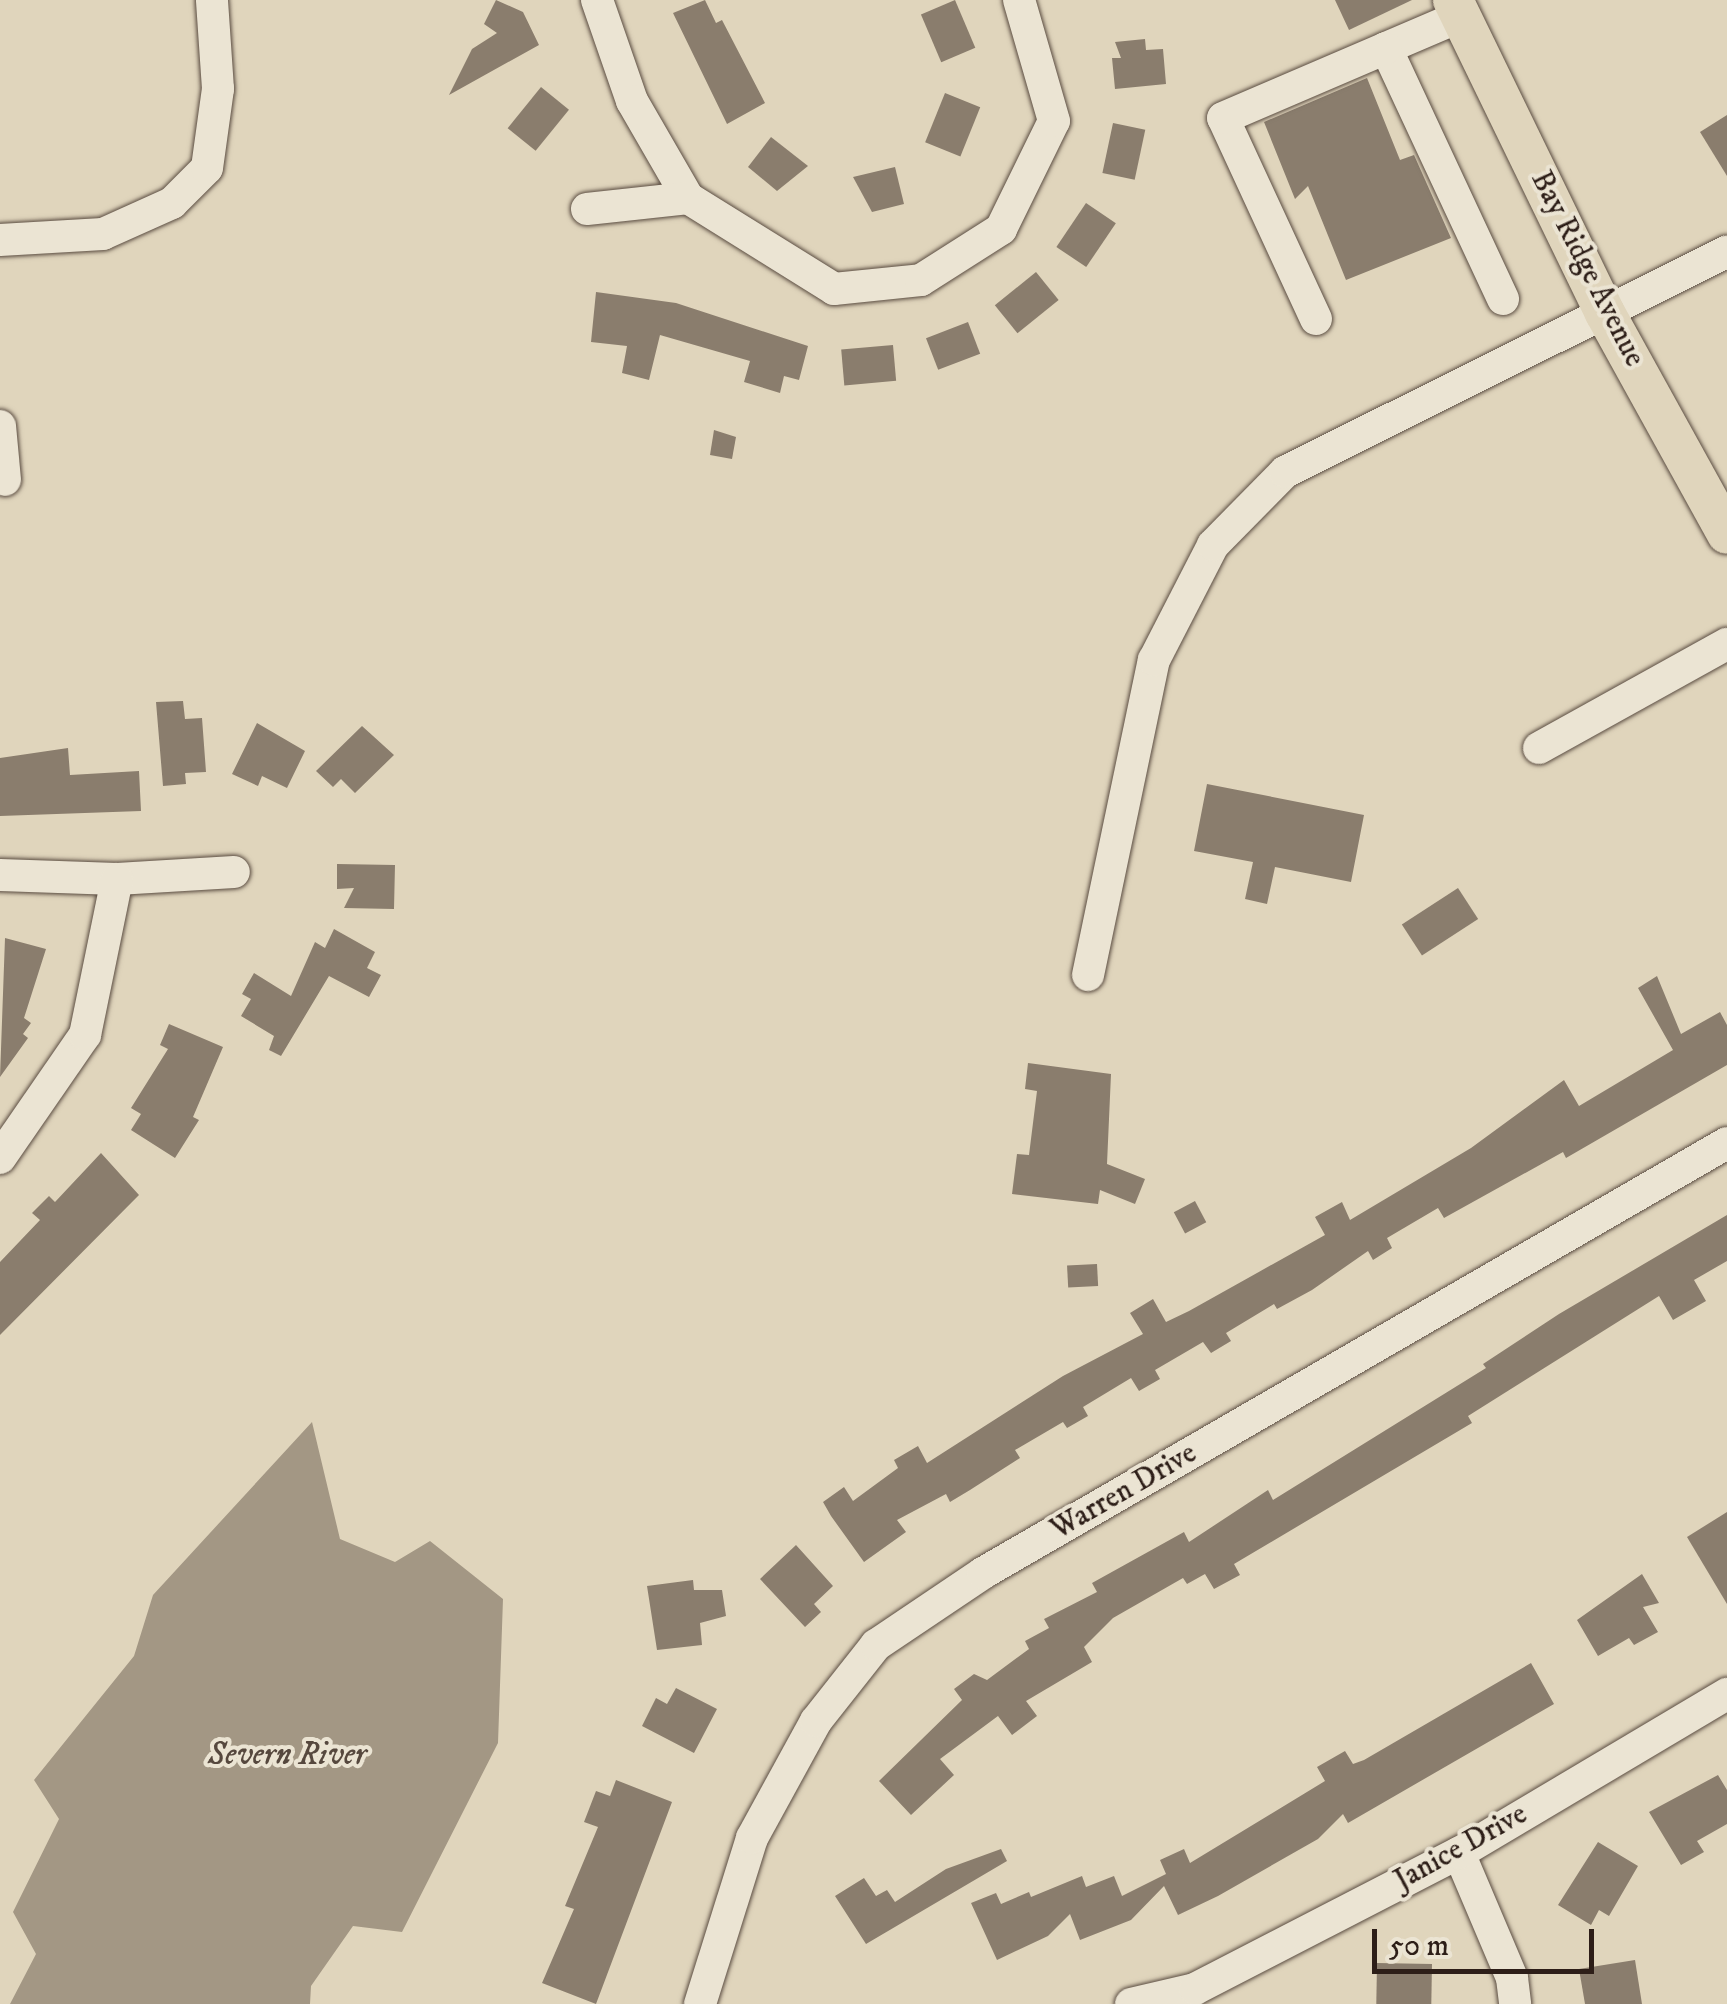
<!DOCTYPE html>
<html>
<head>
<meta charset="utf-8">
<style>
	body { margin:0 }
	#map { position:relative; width:1727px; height:2004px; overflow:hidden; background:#e0d5bc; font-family:"IM FELL DW Pica",serif }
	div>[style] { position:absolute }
	.water>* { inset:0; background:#a39784 }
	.building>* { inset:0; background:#8a7d6d; transform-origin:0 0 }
	.roads { filter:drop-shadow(0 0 2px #5a4c41) drop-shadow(0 0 2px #5a4c41) }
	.minor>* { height:32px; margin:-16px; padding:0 16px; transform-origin:16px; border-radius:16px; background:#ebe4d3 }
	.major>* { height:40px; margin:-20px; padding:0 20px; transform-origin:20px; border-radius:20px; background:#e0d5bc }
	span { translate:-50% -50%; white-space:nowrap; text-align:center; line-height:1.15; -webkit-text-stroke:8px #ebe4d3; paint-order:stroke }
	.street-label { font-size:30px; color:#2d1e18 }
	.water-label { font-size:32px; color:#56483e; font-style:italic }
	.scale { position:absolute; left:1372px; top:1929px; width:222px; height:45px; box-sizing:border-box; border:5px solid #2d1e18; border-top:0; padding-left:12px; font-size:30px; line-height:35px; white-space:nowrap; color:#2d1e18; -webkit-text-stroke:8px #ebe4d3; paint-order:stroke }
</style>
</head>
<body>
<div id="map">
	<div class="water">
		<i style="clip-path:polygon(312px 1422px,340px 1539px,395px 1562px,430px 1541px,503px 1599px,498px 1743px,402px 1932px,353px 1926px,311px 1986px,310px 2004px,10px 2004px,36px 1954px,13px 1912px,59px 1819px,34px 1780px,134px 1656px,153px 1595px)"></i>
	</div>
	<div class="building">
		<i style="clip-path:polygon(496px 0,523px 12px,539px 45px,449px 95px,472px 49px,497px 33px,484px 24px)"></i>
		<i style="clip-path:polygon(705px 0,716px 23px,722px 20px,765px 103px,727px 124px,673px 13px)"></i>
		<i style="left:955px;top:0;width:52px;height:37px;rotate:67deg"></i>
		<i style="clip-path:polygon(1335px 0,1412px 0,1349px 30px)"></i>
		<i style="clip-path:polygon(1145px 39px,1146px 50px,1163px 49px,1166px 84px,1115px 89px,1112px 58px,1121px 58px,1115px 42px)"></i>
		<i style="clip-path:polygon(1367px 78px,1400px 160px,1414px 155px,1451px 238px,1346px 280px,1308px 186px,1295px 199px,1264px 122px)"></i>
		<i style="left:541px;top:87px;width:36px;height:53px;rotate:39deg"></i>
		<i style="left:945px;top:93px;width:38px;height:53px;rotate:22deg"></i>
		<i style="clip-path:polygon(1727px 115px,1727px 176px,1700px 132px)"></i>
		<i style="left:1113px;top:123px;width:33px;height:51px;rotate:12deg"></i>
		<i style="clip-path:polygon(771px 137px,808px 166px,777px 191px,748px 167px)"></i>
		<i style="clip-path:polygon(895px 167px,904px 204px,872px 212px,853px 177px)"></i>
		<i style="left:1086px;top:203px;width:36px;height:53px;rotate:34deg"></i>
		<i style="left:1036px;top:272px;width:36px;height:53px;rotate:51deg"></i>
		<i style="clip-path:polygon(596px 292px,676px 303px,808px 346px,799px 380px,784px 376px,780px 393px,744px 382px,750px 361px,660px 335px,649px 380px,622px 373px,627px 346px,591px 342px)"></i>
		<i style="left:968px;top:322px;width:34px;height:45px;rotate:69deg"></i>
		<i style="left:893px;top:345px;width:36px;height:52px;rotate:85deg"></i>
		<i style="clip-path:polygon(714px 430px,736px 437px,732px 459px,710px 455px)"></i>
		<i style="clip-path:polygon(183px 701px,185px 719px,202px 718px,206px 772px,185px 773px,186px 784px,163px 786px,156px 702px)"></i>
		<i style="clip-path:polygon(257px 723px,305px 751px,287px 788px,262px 776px,258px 786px,232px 774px)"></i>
		<i style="clip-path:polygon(362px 726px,394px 755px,355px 793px,341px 779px,333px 787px,316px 771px)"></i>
		<i style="clip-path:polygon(68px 748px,70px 775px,139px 771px,141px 811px,0 816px,0 758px)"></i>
		<i style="clip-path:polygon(1207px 784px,1364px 815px,1351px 882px,1275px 867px,1267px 904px,1245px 899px,1253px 862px,1194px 851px)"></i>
		<i style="clip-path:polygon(337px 864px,395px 865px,394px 909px,344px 908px,354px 888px,337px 889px)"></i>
		<i style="left:1458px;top:888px;width:37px;height:67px;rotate:57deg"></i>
		<i style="clip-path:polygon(334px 929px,375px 952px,367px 968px,381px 975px,369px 997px,329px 976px,281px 1056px,269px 1050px,274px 1036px,241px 1016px,251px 999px,242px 994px,254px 973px,291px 996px,315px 942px,325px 948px)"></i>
		<i style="clip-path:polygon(5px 938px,46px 949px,24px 1018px,31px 1023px,23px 1034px,28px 1038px,0 1077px)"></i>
		<i style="clip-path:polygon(1657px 976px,1681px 1034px,1720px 1012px,1727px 1025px,1727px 1065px,1566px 1158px,1563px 1152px,1444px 1218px,1438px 1208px,1387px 1238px,1392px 1248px,1373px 1260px,1368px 1251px,1312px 1290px,1277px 1309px,1274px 1304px,1226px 1333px,1231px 1341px,1211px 1353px,1203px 1342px,1155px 1370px,1160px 1379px,1139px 1391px,1131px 1378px,1083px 1407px,1088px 1416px,1067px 1428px,1063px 1422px,1015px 1450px,1020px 1458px,970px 1490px,950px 1502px,946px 1494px,897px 1520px,906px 1532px,864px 1562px,831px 1516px,823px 1502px,844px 1487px,853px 1501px,898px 1468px,894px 1460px,918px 1446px,927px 1463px,1063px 1376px,1143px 1334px,1130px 1313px,1153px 1299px,1166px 1322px,1189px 1311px,1325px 1235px,1315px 1217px,1342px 1202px,1350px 1220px,1471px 1148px,1564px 1080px,1579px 1106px,1673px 1050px,1638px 988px)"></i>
		<i style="clip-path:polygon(169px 1024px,223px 1047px,193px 1117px,199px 1120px,175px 1158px,131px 1130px,141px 1114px,131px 1108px,168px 1049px,160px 1045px)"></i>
		<i style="clip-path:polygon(1028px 1063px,1111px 1074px,1107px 1164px,1145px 1179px,1135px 1204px,1100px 1190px,1098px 1204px,1012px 1194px,1017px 1154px,1029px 1155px,1037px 1091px,1025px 1089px)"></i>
		<i style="clip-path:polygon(101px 1153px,139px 1195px,0 1335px,0 1262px,40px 1220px,32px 1213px,49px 1196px,55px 1202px)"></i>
		<i style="left:1195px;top:1201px;width:24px;height:24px;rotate:62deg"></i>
		<i style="clip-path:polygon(1727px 1215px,1727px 1261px,1694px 1280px,1706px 1301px,1673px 1320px,1659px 1296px,1468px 1416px,1472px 1423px,1234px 1564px,1240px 1575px,1214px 1589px,1205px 1574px,1187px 1584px,1183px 1578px,1113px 1618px,1084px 1647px,1092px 1662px,1026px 1701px,1037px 1716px,1012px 1735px,998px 1716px,940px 1759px,954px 1775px,911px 1815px,879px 1781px,962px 1700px,954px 1689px,974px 1674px,987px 1680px,1029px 1649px,1025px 1641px,1049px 1628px,1044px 1619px,1097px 1592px,1092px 1583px,1184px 1532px,1189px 1542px,1268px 1490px,1273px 1500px,1486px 1368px,1483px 1364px,1559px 1314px)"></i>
		<i style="left:1097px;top:1264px;width:22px;height:30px;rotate:87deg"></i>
		<i style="clip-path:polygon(1727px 1512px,1727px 1604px,1687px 1537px)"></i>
		<i style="clip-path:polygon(796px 1545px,833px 1586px,814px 1604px,821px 1612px,805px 1627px,760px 1579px)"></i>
		<i style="clip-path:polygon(1642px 1574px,1659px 1603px,1643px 1607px,1658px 1632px,1634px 1645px,1629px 1638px,1598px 1656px,1577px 1620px)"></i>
		<i style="clip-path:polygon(693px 1580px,694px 1590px,722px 1590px,726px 1616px,700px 1623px,702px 1645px,657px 1650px,647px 1586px)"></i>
		<i style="clip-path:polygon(1531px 1663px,1554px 1704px,1348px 1823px,1343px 1814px,1318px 1839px,1218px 1896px,1178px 1915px,1164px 1886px,1131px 1920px,1080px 1940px,1070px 1914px,1048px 1936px,997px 1960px,971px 1903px,996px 1893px,1001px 1904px,1029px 1892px,1031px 1897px,1082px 1876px,1086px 1887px,1114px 1876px,1122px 1896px,1166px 1874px,1160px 1860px,1184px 1849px,1190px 1863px,1325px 1781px,1317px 1767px,1345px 1751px,1353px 1764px,1364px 1760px)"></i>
		<i style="clip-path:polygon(676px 1688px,717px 1709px,694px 1753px,642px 1726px,656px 1698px,667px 1704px)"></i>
		<i style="clip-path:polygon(1718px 1775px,1727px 1790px,1727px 1824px,1697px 1841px,1704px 1852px,1681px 1865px,1649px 1812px)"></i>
		<i style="clip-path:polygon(616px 1780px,672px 1802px,596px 2004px,542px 1983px,574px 1909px,565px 1906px,598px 1827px,584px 1822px,596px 1791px,610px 1796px)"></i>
		<i style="clip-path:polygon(1598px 1842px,1638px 1866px,1609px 1916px,1599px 1910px,1591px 1925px,1558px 1905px)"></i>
		<i style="clip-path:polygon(1001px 1849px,1007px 1861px,866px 1944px,835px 1896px,864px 1878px,876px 1896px,887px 1890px,895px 1902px,946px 1869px)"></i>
		<i style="clip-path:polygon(1635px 1960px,1642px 2004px,1585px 2004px,1579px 1969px)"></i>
		<i style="left:1377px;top:1963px;width:55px;height:41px;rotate:1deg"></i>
	</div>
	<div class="roads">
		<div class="minor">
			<i style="left:597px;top:0;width:107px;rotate:70.9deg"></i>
			<i style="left:632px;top:101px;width:112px;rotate:60deg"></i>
			<i style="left:688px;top:198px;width:172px;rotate:31.9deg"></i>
			<i style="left:834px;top:289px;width:87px;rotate:-5.9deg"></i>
			<i style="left:921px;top:280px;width:95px;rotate:-32.5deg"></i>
			<i style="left:1001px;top:229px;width:120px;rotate:-63.9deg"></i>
			<i style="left:1054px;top:121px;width:126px;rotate:-106.1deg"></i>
			<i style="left:1461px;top:16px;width:82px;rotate:156.9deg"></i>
			<i style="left:1386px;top:48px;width:277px;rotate:65deg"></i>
			<i style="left:587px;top:209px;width:102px;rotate:-6.2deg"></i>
			<i style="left:0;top:240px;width:103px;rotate:-3.3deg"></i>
			<i style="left:103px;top:234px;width:76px;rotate:-24.2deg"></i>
			<i style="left:172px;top:203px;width:49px;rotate:-45deg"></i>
			<i style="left:207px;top:168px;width:80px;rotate:-82.1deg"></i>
			<i style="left:218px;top:89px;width:89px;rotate:-93.9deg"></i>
			<i style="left:1316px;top:319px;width:221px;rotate:-114.8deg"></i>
			<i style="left:1223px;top:118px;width:177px;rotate:-23.2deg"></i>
			<i style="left:0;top:426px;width:54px;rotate:84.7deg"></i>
			<i style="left:1539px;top:748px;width:215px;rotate:-29deg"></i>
			<i style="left:0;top:875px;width:117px;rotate:2deg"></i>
			<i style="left:117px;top:879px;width:117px;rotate:-3.4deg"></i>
			<i style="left:1088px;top:975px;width:322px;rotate:-78.2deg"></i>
			<i style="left:1154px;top:660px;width:129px;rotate:-62.8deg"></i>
			<i style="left:1213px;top:545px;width:103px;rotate:-45.4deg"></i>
			<i style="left:1285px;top:472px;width:494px;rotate:-26.5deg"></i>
			<i style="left:0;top:1158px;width:150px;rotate:-55.4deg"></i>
			<i style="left:85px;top:1035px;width:159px;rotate:-78.4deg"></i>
			<i style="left:1459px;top:1853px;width:136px;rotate:67deg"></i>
			<i style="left:1512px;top:1978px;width:26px;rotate:83deg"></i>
			<i style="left:700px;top:2004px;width:174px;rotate:-72.6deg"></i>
			<i style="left:752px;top:1838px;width:133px;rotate:-61.3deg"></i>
			<i style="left:816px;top:1721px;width:97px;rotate:-51.7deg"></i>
			<i style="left:876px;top:1645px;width:129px;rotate:-33.9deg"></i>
			<i style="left:983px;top:1573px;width:859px;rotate:-30.03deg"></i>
			<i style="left:1131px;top:2004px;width:66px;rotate:-13.2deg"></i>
			<i style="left:1195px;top:1989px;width:297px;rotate:-27.3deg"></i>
			<i style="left:1459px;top:1853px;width:312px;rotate:-30.7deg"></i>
		</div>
		<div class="major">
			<i style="left:1453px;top:0;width:348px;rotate:64.1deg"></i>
			<i style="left:1605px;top:313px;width:252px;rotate:61.1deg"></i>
		</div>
	</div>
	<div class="street-label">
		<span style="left:1587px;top:269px;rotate:63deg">Bay Ridge Avenue</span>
		<span style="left:1124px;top:1492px;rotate:-30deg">Warren Drive</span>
		<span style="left:1461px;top:1848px;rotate:-29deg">Janice Drive</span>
	</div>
	<div class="water-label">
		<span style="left:287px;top:1755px">Severn River</span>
	</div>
	<div class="scale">50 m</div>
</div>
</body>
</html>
